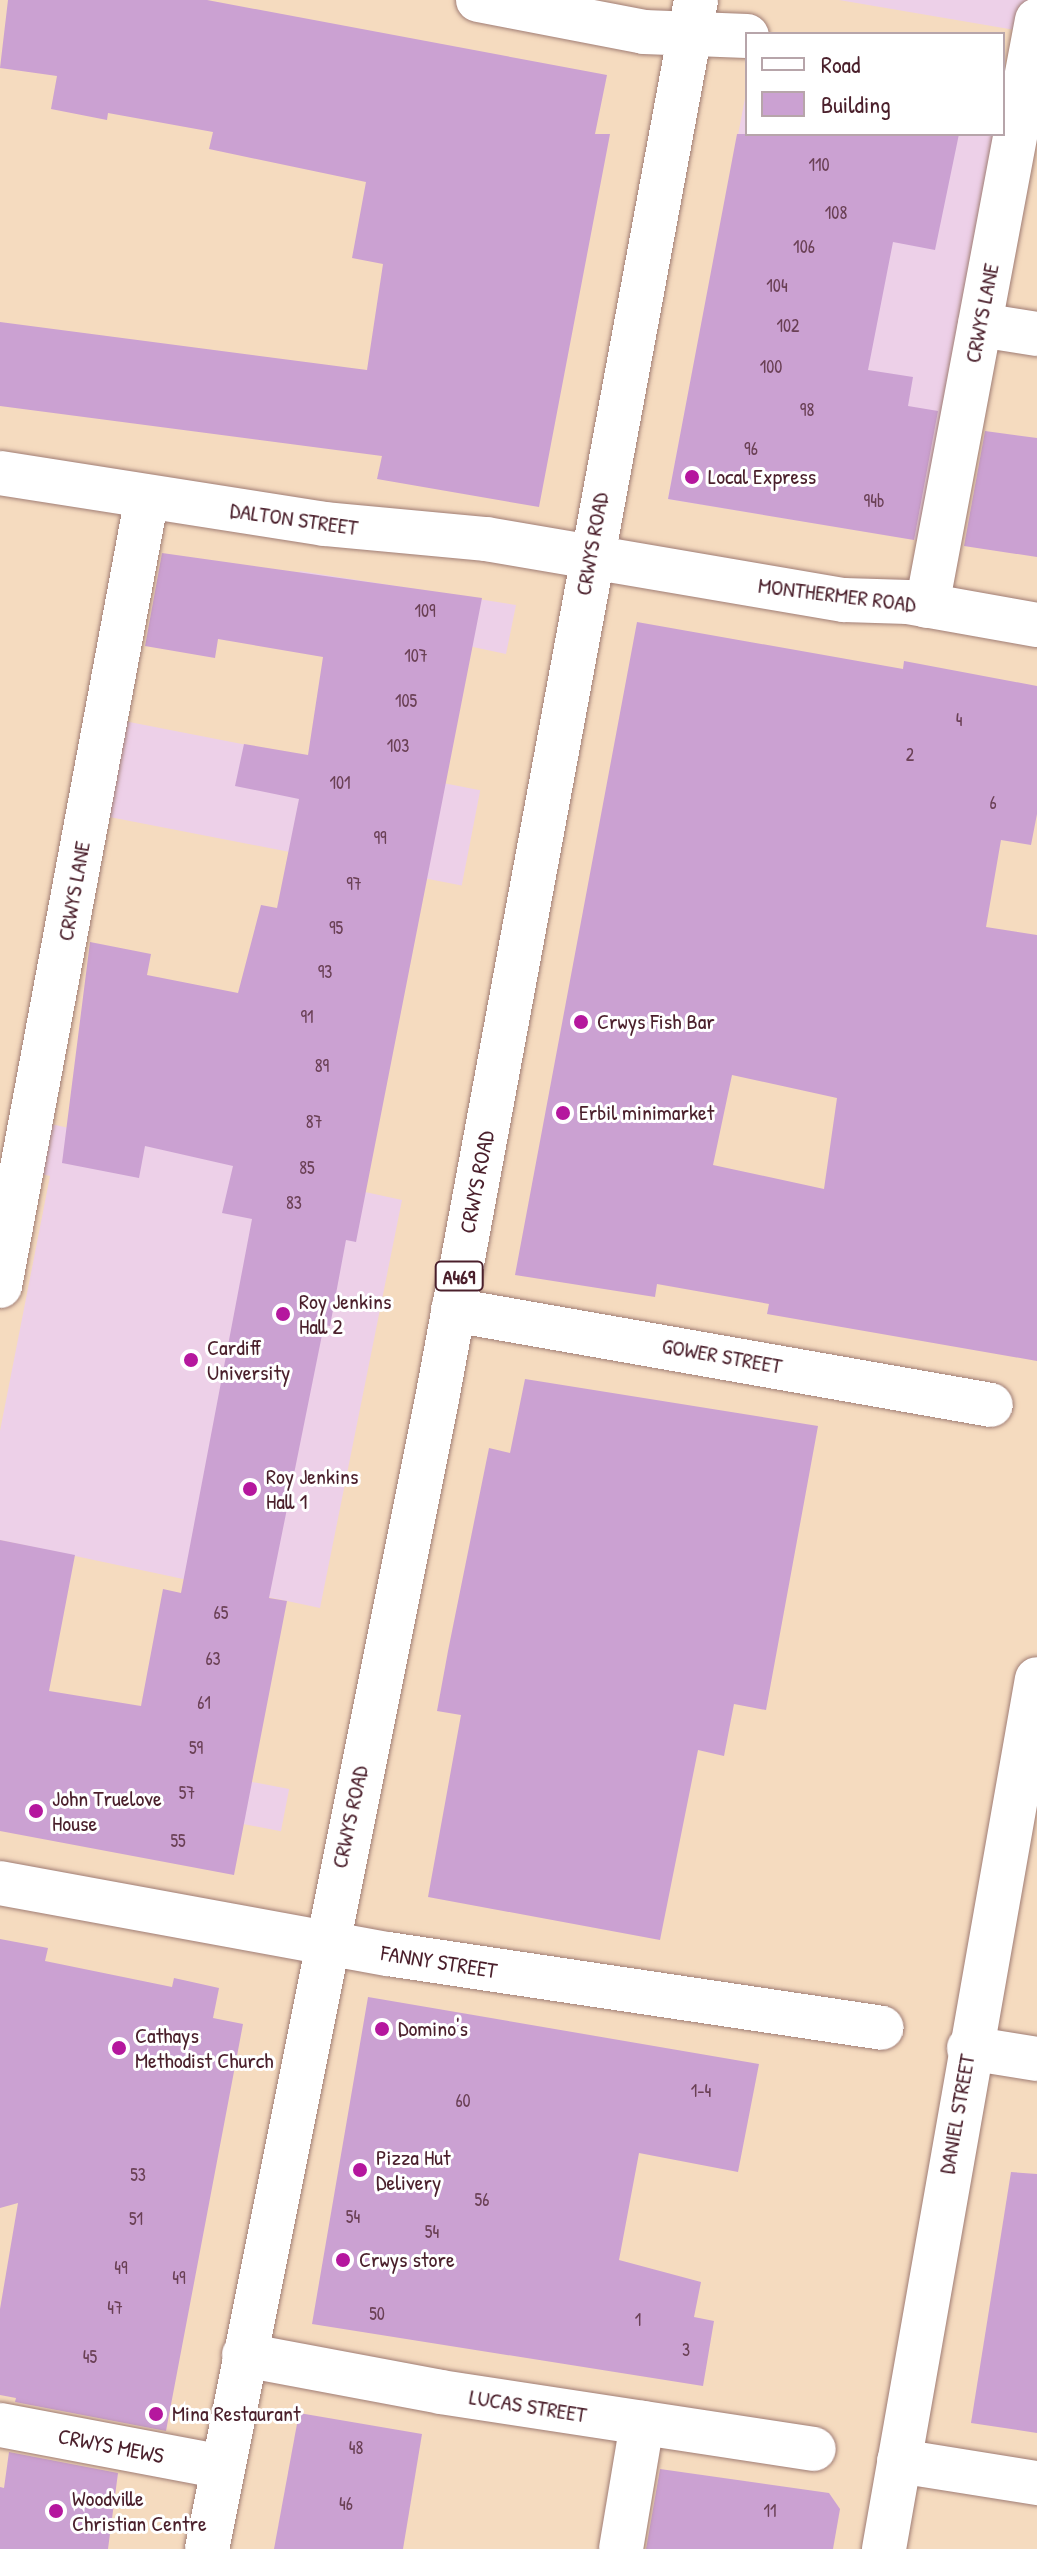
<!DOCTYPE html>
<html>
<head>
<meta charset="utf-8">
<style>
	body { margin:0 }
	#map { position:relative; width:1037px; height:2549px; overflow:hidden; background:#f5dbbf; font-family:"Patrick Hand",sans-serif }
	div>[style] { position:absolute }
	.built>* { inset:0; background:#edd0e8; transform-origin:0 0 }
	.building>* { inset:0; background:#cba1d2 }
	.roads { filter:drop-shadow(0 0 2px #a07d75) drop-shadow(0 0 2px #a07d75) }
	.minor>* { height:44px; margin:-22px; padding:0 22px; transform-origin:22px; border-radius:22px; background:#fff }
	.major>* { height:44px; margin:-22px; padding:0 22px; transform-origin:22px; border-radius:22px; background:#fff }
	.dots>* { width:22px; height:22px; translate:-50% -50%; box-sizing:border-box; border:4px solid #fff; border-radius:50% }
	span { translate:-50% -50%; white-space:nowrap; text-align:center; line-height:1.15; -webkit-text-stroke:6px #fff; paint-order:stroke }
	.number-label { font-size:18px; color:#6a4055 }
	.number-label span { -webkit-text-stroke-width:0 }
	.shield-label span { padding:2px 6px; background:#fff; border:2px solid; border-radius:6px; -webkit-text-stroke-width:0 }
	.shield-label { font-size:20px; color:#4a1f2b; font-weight:700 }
	.street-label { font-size:22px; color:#4a1f2b }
	.poi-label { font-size:22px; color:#4a1f2b }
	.left { translate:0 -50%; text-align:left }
	.legend { position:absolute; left:745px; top:32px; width:260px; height:104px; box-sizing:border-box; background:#fff; border:2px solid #b7a5aa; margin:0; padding:10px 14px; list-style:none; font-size:24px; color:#4a1f2b }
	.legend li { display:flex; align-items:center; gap:16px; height:40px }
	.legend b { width:40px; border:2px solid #b7a5aa }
</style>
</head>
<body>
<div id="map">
	<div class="built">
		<i style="clip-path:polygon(839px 0,1027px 0,1021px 31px)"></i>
		<i style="clip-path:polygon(747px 88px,747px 134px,1000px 134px,924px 541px,668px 499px)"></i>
		<i style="clip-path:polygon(300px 571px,516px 605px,506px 654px,294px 609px)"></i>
		<i style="left:119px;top:720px;width:368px;height:97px;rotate:11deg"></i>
		<i style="clip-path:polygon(46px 1123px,402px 1200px,320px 1608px,0 1540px,0 1431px,50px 1176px,32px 1172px)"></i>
		<i style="left:83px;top:1749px;width:210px;height:43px;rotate:11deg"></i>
	</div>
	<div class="building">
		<i style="clip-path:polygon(8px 0,207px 0,607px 75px,595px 134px,610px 134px,539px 507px,377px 479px,382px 456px,0 406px,0 322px,367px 370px,383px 264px,352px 258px,366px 182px,209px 149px,213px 132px,108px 113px,107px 120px,51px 109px,57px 76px,0 68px)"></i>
		<i style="clip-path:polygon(737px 134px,959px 134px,935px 250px,893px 242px,868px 370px,913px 377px,908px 406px,938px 411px,914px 540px,668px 499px)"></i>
		<i style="clip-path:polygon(985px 431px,1037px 438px,1037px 557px,964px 546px)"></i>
		<i style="clip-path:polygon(162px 553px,482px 598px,356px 1242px,346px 1240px,330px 1326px,324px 1325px,269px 1598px,287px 1601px,234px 1875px,0 1831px,0 1540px,75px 1555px,49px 1691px,141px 1706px,163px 1589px,181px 1593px,252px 1219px,222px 1213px,233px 1166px,145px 1146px,139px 1178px,62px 1163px,90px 942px,151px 954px,147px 975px,238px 993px,261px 905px,277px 908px,299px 799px,235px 786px,244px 744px,308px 755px,323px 657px,218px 639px,215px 658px,145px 646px)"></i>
		<i style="clip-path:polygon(evenodd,637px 622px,903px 669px,904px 661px,1037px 686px,1037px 814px,1031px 845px,1001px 840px,986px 927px,1037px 935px,1037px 1361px,767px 1314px,769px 1304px,657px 1284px,655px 1297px,515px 1275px,637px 622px,732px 1075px,837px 1098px,824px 1189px,713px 1165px,732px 1075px)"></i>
		<i style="clip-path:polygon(525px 1379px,818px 1426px,766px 1710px,734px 1704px,724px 1756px,698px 1750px,660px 1940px,428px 1897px,461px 1715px,437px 1711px,448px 1651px,489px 1448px,510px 1453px)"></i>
		<i style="clip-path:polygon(0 1939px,48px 1948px,45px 1961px,172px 1987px,174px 1978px,219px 1988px,213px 2018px,243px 2024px,166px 2431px,15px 2402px,16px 2398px,0 2395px,0 2309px,18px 2203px,0 2208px)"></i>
		<i style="clip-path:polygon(368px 1997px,759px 2064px,738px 2172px,639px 2153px,619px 2260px,701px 2282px,694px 2317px,714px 2321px,703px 2386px,312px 2324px)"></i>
		<i style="clip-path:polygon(1011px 2172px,1037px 2174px,1037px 2433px,971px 2423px)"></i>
		<i style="clip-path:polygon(299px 2413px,422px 2434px,403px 2549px,274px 2549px)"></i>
		<i style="clip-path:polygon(9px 2452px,118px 2473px,108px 2549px,0 2549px,0 2487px,4px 2488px)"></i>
		<i style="clip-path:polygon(660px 2469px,829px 2493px,840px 2509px,833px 2549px,646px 2549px)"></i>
	</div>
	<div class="roads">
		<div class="minor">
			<i style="left:478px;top:0;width:169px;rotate:10.9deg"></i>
			<i style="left:644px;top:32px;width:103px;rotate:2.2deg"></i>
			<i style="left:980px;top:325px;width:58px;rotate:9deg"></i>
			<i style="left:0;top:473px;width:328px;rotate:8.9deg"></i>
			<i style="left:324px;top:524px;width:163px;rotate:5.3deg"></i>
			<i style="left:486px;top:539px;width:363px;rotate:9.7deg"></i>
			<i style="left:844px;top:600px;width:64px;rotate:1.8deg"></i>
			<i style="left:908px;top:602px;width:131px;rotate:10.1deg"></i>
			<i style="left:927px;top:606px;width:596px;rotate:-79.37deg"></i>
			<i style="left:0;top:1286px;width:803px;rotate:-79.45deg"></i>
			<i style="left:453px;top:1310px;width:546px;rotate:10.01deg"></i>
			<i style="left:0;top:1883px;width:394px;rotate:10.4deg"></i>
			<i style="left:388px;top:1954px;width:499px;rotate:8.5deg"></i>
			<i style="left:969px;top:2048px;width:69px;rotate:9.2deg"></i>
			<i style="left:244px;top:2355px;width:200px;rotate:10.6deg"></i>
			<i style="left:441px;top:2392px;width:377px;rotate:8.7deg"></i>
			<i style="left:0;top:2425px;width:227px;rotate:10.7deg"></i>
			<i style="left:899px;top:2461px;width:140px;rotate:9.1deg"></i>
			<i style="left:621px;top:2549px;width:128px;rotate:-80.5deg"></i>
			<i style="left:884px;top:2549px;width:883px;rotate:-80.03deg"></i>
		</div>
		<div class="major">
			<i style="left:207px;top:2549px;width:1173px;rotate:-78.69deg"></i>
			<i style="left:437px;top:1399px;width:1423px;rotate:-79.51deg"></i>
		</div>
	</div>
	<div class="dots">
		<i style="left:692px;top:477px;background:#b5179e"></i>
		<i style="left:581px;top:1022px;background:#b5179e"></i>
		<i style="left:563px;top:1113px;background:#b5179e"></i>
		<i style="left:283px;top:1314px;background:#b5179e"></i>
		<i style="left:191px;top:1360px;background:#b5179e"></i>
		<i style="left:250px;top:1489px;background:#b5179e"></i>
		<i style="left:36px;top:1811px;background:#b5179e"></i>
		<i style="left:382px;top:2029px;background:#b5179e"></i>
		<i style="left:119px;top:2048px;background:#b5179e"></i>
		<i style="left:360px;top:2170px;background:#b5179e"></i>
		<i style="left:343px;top:2260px;background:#b5179e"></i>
		<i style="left:156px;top:2414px;background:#b5179e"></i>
		<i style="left:56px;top:2511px;background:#b5179e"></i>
	</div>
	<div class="number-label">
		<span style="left:819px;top:165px">110</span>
		<span style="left:836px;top:213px">108</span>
		<span style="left:804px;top:247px">106</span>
		<span style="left:777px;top:286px">104</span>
		<span style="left:788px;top:326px">102</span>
		<span style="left:771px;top:367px">100</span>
		<span style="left:807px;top:410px">98</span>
		<span style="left:751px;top:449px">96</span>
		<span style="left:874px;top:501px">94b</span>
		<span style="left:425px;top:611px">109</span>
		<span style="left:416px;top:656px">107</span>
		<span style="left:406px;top:701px">105</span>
		<span style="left:959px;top:720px">4</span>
		<span style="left:398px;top:746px">103</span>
		<span style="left:910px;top:755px">2</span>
		<span style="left:340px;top:783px">101</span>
		<span style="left:993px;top:803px">6</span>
		<span style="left:380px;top:838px">99</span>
		<span style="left:354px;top:884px">97</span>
		<span style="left:336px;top:928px">95</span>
		<span style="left:325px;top:972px">93</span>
		<span style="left:307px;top:1017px">91</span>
		<span style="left:322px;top:1066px">89</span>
		<span style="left:314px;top:1122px">87</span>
		<span style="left:307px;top:1168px">85</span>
		<span style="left:294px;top:1203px">83</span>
		<span style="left:221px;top:1613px">65</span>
		<span style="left:213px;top:1659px">63</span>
		<span style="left:204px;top:1703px">61</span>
		<span style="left:196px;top:1748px">59</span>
		<span style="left:187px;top:1793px">57</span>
		<span style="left:178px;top:1841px">55</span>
		<span style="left:701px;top:2091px">1-4</span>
		<span style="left:463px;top:2101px">60</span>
		<span style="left:138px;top:2175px">53</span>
		<span style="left:482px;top:2200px">56</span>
		<span style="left:353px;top:2217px">54</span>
		<span style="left:136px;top:2219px">51</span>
		<span style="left:432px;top:2232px">54</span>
		<span style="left:121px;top:2268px">49</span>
		<span style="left:179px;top:2278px">49</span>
		<span style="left:115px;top:2308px">47</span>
		<span style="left:377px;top:2314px">50</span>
		<span style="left:638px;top:2320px">1</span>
		<span style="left:686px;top:2350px">3</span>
		<span style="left:90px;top:2357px">45</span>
		<span style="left:356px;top:2448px">48</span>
		<span style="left:346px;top:2504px">46</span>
		<span style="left:770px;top:2511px">11</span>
	</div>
	<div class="shield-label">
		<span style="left:459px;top:1276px">A469</span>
	</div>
	<div class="street-label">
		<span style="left:982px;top:313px;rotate:-79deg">CRWYS LANE</span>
		<span style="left:294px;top:519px;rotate:8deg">DALTON STREET</span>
		<span style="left:592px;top:544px;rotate:-80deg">CRWYS ROAD</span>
		<span style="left:837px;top:595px;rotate:7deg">MONTHERMER ROAD</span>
		<span style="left:74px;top:891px;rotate:-80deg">CRWYS LANE</span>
		<span style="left:477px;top:1182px;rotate:-79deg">CRWYS ROAD</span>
		<span style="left:722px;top:1356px;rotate:10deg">GOWER STREET</span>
		<span style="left:350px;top:1817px;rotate:-78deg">CRWYS ROAD</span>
		<span style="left:439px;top:1962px;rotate:9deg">FANNY STREET</span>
		<span style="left:957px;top:2114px;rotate:-80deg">DANIEL STREET</span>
		<span style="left:528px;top:2406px;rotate:9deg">LUCAS STREET</span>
		<span style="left:111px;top:2446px;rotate:11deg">CRWYS MEWS</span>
	</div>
	<div class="poi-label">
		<span class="left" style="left:708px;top:477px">Local Express</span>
		<span class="left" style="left:597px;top:1022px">Crwys Fish Bar</span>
		<span class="left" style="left:579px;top:1113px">Erbil minimarket</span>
		<span class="left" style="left:299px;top:1314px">Roy Jenkins<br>Hall 2</span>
		<span class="left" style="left:207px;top:1360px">Cardiff<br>University</span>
		<span class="left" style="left:266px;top:1489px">Roy Jenkins<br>Hall 1</span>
		<span class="left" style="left:52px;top:1811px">John Truelove<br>House</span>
		<span class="left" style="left:398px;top:2029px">Domino's</span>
		<span class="left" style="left:135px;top:2048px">Cathays<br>Methodist Church</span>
		<span class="left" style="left:376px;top:2170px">Pizza Hut<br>Delivery</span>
		<span class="left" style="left:359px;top:2260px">Crwys store</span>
		<span class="left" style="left:172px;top:2414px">Mina Restaurant</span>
		<span class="left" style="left:72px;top:2511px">Woodville<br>Christian Centre</span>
	</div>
	<ul class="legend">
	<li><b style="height:10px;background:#fff"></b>Road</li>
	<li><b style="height:22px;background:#cba1d2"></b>Building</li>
	</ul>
</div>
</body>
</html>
